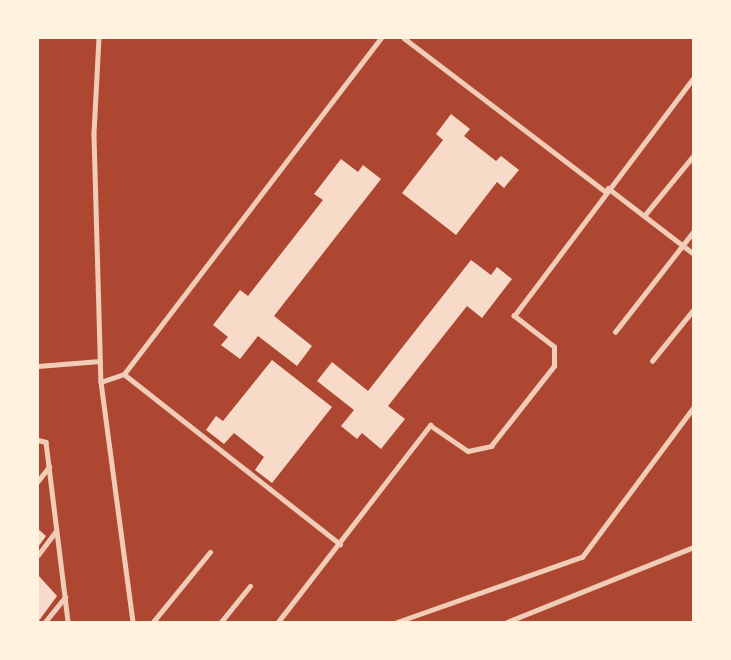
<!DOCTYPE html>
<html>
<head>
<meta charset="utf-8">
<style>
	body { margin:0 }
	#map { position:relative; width:731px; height:660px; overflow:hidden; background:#c8553d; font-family:Montserrat,sans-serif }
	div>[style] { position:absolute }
	.green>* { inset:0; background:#ae4732; transform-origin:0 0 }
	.building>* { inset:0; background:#f7dbc8 }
	.service>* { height:4.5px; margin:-2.25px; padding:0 2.25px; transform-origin:2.25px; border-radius:2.25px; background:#f1ccb7 }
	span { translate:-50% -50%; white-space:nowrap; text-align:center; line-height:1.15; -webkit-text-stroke:5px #fff3e0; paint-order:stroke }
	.frame { position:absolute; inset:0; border:39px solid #fff3e0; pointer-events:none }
</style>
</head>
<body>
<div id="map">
	<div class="green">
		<i style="left:38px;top:38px;width:655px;height:584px"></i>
	</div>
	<div class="building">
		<i style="clip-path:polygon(451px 114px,470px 129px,464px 136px,496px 161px,501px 156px,519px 170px,504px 188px,497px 182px,456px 235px,402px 193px,443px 140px,436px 134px)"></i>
		<i style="clip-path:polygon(341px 159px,358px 172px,363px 165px,381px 179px,274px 316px,312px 346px,297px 366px,258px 336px,240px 359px,221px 345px,228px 337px,213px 325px,240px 290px,248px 296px,323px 200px,314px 194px)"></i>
		<i style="clip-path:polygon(471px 260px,491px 275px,497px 267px,512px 279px,482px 318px,467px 306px,388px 406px,405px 419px,381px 449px,362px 433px,357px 439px,341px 426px,354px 410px,317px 381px,332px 362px,368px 391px)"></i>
		<i style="clip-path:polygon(272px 360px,332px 407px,272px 483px,255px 470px,264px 457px,234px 433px,224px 444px,206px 430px,216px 416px,223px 421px)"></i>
		<i style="clip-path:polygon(38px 529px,46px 536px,38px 547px)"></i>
		<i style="clip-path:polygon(38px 575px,57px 596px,38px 622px)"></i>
	</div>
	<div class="service">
		<i style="left:99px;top:38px;width:97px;rotate:93deg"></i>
		<i style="left:94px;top:135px;width:247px;rotate:88.4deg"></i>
		<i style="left:101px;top:382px;width:242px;rotate:82.4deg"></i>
		<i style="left:404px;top:38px;width:254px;rotate:37.3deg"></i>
		<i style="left:608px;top:188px;width:108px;rotate:37.5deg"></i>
		<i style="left:644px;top:216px;width:79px;rotate:-50.7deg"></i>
		<i style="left:615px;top:332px;width:128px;rotate:-52deg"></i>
		<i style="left:652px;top:361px;width:67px;rotate:-51.1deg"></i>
		<i style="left:38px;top:366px;width:62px;rotate:-4.6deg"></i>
		<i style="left:124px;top:374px;width:275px;rotate:38.2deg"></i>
		<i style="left:101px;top:382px;width:24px;rotate:-19deg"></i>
		<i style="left:124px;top:374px;width:423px;rotate:-52.6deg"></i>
		<i style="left:38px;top:440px;width:8px;rotate:14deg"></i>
		<i style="left:46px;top:442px;width:181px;rotate:83deg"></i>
		<i style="left:38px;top:481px;width:18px;rotate:-52deg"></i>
		<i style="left:38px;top:555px;width:30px;rotate:-53deg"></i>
		<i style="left:45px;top:622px;width:32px;rotate:-51deg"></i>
		<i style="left:153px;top:622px;width:90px;rotate:-50.8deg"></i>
		<i style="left:221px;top:622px;width:46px;rotate:-51.1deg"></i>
		<i style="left:278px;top:622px;width:249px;rotate:-52.3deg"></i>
		<i style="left:430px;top:425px;width:46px;rotate:34.4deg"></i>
		<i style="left:468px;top:451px;width:24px;rotate:-12deg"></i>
		<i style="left:491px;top:446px;width:102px;rotate:-51.8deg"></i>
		<i style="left:554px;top:366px;width:19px;rotate:-90deg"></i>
		<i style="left:554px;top:347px;width:51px;rotate:-142.2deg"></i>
		<i style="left:514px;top:316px;width:299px;rotate:-53deg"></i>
		<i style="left:397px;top:622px;width:196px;rotate:-19.4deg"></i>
		<i style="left:582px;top:557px;width:187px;rotate:-53.3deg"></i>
		<i style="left:507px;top:622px;width:201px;rotate:-21.9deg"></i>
	</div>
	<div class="frame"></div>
</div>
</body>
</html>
